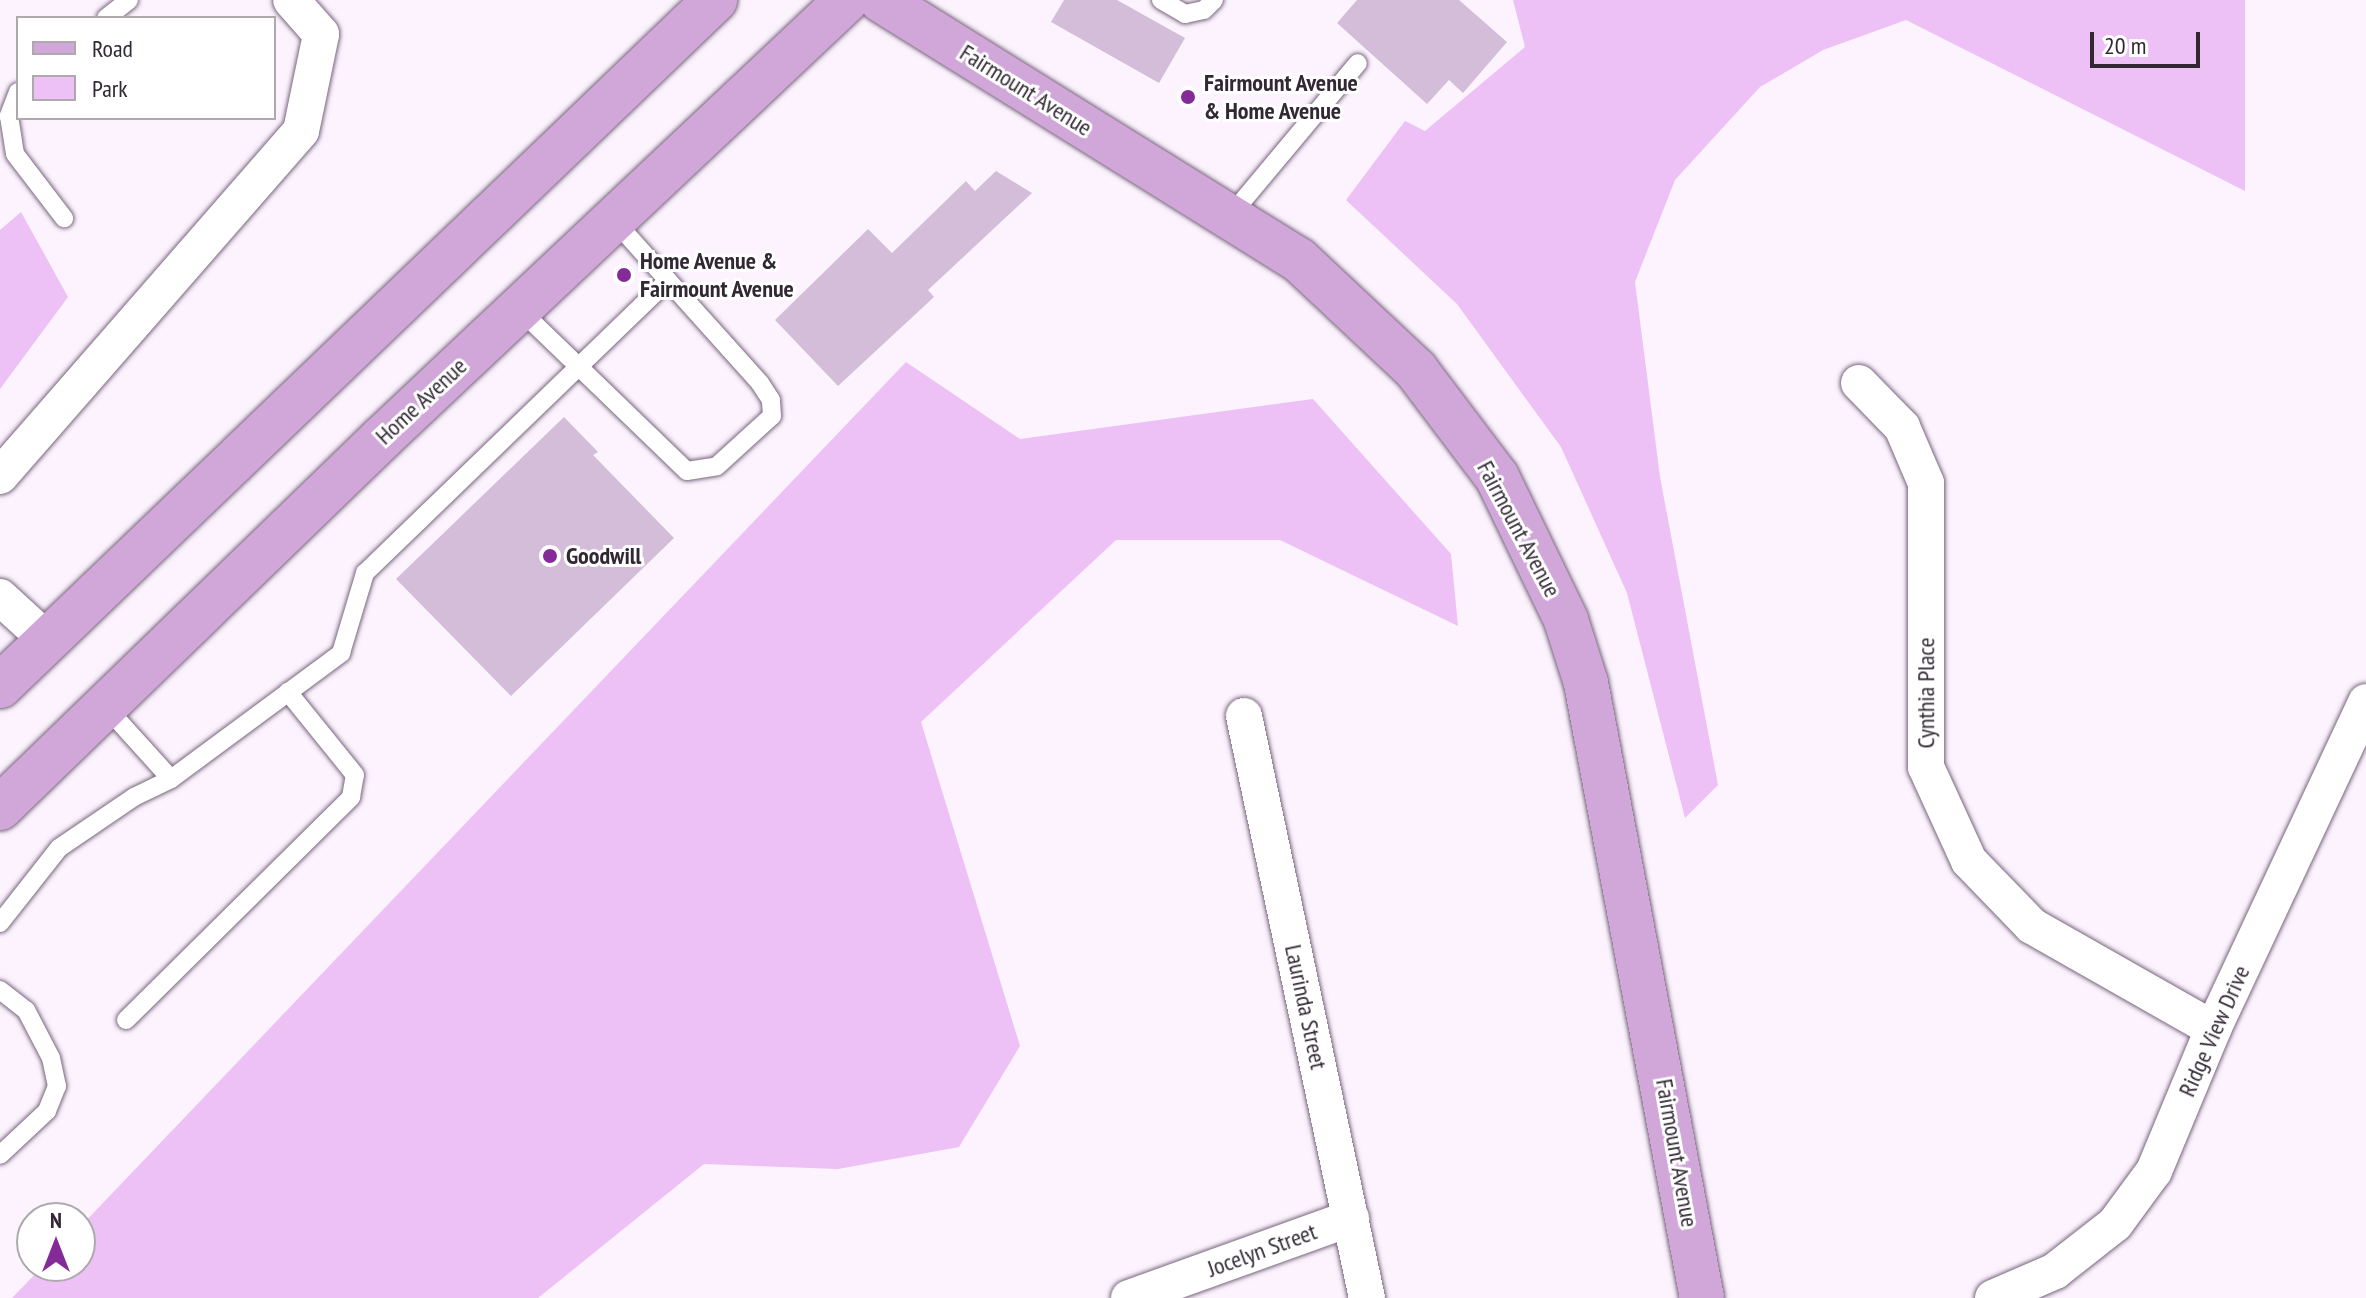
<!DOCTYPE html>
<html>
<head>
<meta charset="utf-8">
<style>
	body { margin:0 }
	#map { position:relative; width:2366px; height:1298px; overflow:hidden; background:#fcf3fe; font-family:"PT Sans Narrow",sans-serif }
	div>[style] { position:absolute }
	.green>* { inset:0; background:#edc0f6 }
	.building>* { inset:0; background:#d3bdd8 }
	.roads { filter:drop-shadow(0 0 2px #79657d) drop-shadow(0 0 2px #79657d) }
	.service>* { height:18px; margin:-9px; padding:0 9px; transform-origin:9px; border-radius:9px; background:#fff }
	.minor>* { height:36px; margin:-18px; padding:0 18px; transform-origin:18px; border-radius:18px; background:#fff }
	.primary>* { height:44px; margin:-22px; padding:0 22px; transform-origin:22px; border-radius:22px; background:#d0a7d8 }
	.dots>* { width:22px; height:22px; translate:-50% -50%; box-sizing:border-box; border:4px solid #fff; border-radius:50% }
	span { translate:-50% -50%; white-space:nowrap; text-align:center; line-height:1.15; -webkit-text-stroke:6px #fff; paint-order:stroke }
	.poi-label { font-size:24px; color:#312833; font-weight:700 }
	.left { translate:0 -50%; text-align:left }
	.street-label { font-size:24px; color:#312833 }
	.legend { position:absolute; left:16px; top:16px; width:260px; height:104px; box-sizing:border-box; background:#fff; border:2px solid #ada9ad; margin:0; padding:10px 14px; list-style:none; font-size:24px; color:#312833 }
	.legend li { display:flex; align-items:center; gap:16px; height:40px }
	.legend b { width:40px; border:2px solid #ada9ad }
	.north { position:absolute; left:16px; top:1202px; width:80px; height:80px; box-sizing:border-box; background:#fff; border:2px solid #ada9ad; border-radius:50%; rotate:0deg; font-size:22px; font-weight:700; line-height:32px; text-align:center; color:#312833 }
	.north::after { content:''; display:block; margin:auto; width:28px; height:36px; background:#852b97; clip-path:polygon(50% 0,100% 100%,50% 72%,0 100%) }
	.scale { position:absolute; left:2090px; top:32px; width:110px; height:36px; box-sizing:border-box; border:4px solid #312833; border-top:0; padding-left:10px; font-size:24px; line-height:28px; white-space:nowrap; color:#312833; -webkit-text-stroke:6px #fff; paint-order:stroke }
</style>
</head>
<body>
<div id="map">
	<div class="green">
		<i style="clip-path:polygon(1513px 0,2245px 0,2245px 191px,1906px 20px,1823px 50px,1760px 87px,1675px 180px,1635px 282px,1660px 477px,1718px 785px,1685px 818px,1627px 593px,1561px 447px,1457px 304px,1346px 200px,1405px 121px,1425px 131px,1525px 47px)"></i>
		<i style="clip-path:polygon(21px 212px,68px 297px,0 389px,0 230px)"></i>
		<i style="clip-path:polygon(906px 362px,1020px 439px,1313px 399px,1451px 554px,1458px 626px,1280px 540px,1116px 540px,921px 722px,1020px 1046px,959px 1147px,838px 1169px,704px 1164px,538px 1298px,12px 1298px,43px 1266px,80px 1266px,80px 1227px)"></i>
	</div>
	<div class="building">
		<i style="clip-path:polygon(1064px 0,1117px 0,1185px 38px,1159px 83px,1051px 22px)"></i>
		<i style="clip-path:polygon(1357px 0,1459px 0,1507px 42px,1463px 93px,1449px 80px,1427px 104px,1337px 23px)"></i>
		<i style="clip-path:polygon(996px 171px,1032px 193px,928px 290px,934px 297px,838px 386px,775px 320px,868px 229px,892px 253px,966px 181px,975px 191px)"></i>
		<i style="clip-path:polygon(564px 417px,598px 452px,593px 455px,674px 538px,511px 696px,396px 579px)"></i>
	</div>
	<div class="roads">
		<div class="service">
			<i style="left:1161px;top:0;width:28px;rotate:30deg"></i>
			<i style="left:1185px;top:14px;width:19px;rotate:-12deg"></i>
			<i style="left:1204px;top:10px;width:14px;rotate:-45deg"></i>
			<i style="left:106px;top:18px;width:29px;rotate:-38deg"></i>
			<i style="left:18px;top:92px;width:26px;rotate:111deg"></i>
			<i style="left:9px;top:116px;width:38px;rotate:81deg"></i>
			<i style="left:15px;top:154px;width:81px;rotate:52.6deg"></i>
			<i style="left:1230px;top:216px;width:199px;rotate:-50.1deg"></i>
			<i style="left:519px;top:309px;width:233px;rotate:44deg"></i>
			<i style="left:687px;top:471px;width:30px;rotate:-9deg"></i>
			<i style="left:717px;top:466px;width:74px;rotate:-42.3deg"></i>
			<i style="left:772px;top:416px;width:16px;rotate:-94deg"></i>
			<i style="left:771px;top:400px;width:20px;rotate:-123deg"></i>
			<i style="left:760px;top:383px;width:219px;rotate:-131.9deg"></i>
			<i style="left:105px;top:706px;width:98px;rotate:47.9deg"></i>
			<i style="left:0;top:923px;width:95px;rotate:-51.8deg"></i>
			<i style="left:59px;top:848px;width:91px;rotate:-34.2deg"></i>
			<i style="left:134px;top:797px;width:41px;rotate:-25.9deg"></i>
			<i style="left:171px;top:779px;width:212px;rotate:-36.5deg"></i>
			<i style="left:341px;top:653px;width:84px;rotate:-73.3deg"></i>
			<i style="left:365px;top:573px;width:421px;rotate:-44deg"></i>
			<i style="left:0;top:990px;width:33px;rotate:38deg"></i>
			<i style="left:26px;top:1010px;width:54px;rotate:62.5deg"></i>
			<i style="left:51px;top:1058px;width:29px;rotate:78deg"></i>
			<i style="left:57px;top:1086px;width:27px;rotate:112deg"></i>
			<i style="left:47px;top:1111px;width:64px;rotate:136.9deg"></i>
			<i style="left:126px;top:1020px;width:317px;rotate:-44.7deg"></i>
			<i style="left:351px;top:797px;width:22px;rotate:-80deg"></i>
			<i style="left:355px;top:775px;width:107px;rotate:-128.9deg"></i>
		</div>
		<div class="minor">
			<i style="left:1859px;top:383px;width:62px;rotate:45.7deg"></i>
			<i style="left:1902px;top:427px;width:61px;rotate:66.8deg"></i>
			<i style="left:1926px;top:483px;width:284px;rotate:90deg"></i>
			<i style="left:1926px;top:767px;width:103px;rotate:65.4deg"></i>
			<i style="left:1969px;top:861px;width:91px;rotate:45.9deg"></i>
			<i style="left:2032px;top:926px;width:208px;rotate:29.6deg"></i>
			<i style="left:0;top:476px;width:458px;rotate:-48.9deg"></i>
			<i style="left:301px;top:131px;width:99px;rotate:-78.3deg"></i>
			<i style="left:321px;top:34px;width:45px;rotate:-131.4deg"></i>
			<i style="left:0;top:597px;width:64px;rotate:42.5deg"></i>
			<i style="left:1244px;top:716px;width:595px;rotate:78.07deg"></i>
			<i style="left:1129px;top:1298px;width:236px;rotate:-19.8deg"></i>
			<i style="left:1993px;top:1298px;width:68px;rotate:-23.5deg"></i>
			<i style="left:2055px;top:1271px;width:76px;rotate:-38.1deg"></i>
			<i style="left:2115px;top:1224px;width:66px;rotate:-53.7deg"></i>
			<i style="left:2154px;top:1171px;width:154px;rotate:-67.4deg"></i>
			<i style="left:2213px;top:1029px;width:361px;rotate:-64.9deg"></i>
		</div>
		<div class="primary">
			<i style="left:881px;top:0;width:492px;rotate:31.9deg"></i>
			<i style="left:1299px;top:260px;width:161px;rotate:43.2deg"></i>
			<i style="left:1416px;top:370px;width:134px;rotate:52.9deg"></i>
			<i style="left:1497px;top:477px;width:159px;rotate:64.2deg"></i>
			<i style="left:1566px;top:620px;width:66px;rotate:72.4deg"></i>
			<i style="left:1586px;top:683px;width:626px;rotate:79.32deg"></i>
			<i style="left:0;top:686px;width:991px;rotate:-43.81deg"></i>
			<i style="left:0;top:808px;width:532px;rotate:-44.09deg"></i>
			<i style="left:382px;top:438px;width:639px;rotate:-43.29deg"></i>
		</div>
	</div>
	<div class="dots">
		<i style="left:1188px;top:97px;background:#852b97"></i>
		<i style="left:624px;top:275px;background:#852b97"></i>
		<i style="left:550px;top:556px;background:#852b97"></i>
	</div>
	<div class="poi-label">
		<span class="left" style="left:1204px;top:97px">Fairmount Avenue<br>&amp; Home Avenue</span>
		<span class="left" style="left:640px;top:275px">Home Avenue &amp;<br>Fairmount Avenue</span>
		<span class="left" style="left:566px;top:556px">Goodwill</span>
	</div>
	<div class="street-label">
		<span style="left:1026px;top:90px;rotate:32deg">Fairmount Avenue</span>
		<span style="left:421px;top:401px;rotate:-43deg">Home Avenue</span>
		<span style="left:1519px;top:529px;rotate:62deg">Fairmount Avenue</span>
		<span style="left:1926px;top:693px;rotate:-90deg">Cynthia Place</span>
		<span style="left:1306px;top:1007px;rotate:78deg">Laurinda Street</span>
		<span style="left:2214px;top:1031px;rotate:-66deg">Ridge View Drive</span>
		<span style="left:1677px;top:1153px;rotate:80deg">Fairmount Avenue</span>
		<span style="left:1262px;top:1250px;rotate:-20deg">Jocelyn Street</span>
	</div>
	<ul class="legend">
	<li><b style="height:10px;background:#d0a7d8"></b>Road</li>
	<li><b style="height:22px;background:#edc0f6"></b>Park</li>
	</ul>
	<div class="north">N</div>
	<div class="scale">20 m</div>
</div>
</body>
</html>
